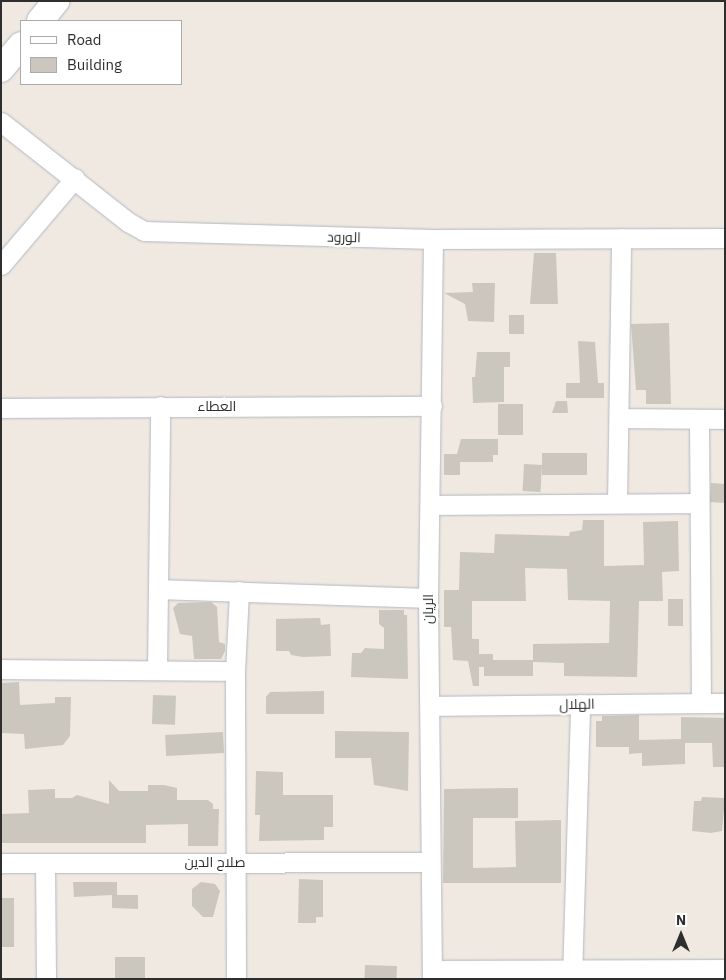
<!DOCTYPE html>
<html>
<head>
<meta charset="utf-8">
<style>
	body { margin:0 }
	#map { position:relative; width:726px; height:980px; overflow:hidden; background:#efe9e1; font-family:"IBM Plex Sans",Cairo,sans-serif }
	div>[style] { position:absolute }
	.building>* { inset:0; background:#cbc7bf; transform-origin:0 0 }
	.roads { filter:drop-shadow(0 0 1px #b4b7c1) drop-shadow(0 0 1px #b4b7c1) }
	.street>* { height:19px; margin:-9.5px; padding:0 9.5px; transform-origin:9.5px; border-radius:9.5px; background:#fff }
	.secondary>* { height:26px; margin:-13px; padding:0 13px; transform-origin:13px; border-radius:13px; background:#fff }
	span { translate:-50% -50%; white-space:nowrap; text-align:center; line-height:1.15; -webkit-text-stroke:5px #fff; paint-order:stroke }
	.street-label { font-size:14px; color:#2e2e2e }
	.frame { position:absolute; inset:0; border:2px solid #2e2e2e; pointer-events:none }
	.legend { position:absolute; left:20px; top:20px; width:162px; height:65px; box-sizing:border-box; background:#fff; border:1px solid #ababab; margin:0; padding:6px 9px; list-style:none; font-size:15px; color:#2e2e2e }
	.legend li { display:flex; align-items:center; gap:10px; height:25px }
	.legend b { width:25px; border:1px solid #ababab }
	.north { position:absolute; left:656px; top:910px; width:50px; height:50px; -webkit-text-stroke:4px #fff; paint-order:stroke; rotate:0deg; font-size:14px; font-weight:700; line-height:20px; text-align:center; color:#2e2e2e }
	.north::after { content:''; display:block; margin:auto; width:18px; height:22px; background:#2e2e2e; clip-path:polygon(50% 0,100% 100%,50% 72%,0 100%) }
</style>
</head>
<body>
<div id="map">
	<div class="building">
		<i style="clip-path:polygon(534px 253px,556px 253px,558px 304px,530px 304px)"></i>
		<i style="clip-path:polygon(472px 283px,495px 283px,494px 322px,468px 321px,465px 304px,444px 293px,473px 292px)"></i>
		<i style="left:509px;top:315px;width:15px;height:19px"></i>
		<i style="clip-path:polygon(669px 323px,671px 404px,646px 404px,646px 390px,636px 390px,631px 324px)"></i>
		<i style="clip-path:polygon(578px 341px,595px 342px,598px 383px,604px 383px,604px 398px,566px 398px,566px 383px,580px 383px)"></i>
		<i style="clip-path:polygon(477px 352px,510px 352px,510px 367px,504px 367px,504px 402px,473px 403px,472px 377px,475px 377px)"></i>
		<i style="clip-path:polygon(556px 401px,567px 401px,568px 413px,552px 413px)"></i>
		<i style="left:498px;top:404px;width:25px;height:31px"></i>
		<i style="clip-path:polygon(461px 439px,498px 439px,498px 455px,493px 455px,493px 462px,460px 462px,460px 475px,444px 475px,444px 454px,457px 454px)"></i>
		<i style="left:542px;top:453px;width:45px;height:22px"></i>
		<i style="left:524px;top:464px;width:18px;height:27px;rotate:3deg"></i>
		<i style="left:711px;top:483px;width:14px;height:19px;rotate:4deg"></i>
		<i style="clip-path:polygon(583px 520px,604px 520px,604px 566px,644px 565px,643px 522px,678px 521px,679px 571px,662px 572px,663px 601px,639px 601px,637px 677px,564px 676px,564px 663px,533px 662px,533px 644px,609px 643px,610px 601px,568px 600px,567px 569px,525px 568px,526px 601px,472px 601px,472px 639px,479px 639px,479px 654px,493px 654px,493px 660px,533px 660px,533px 676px,484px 676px,484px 667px,479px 667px,479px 686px,473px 686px,468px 661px,453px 660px,451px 627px,444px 627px,444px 590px,459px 590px,460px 552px,494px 553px,495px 534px,569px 536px,570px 532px,582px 530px)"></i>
		<i style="left:668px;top:599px;width:15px;height:27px"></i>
		<i style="clip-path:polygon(211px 602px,217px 607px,219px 642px,225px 644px,225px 651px,221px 659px,194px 659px,192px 636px,180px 634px,173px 608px,178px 603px)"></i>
		<i style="clip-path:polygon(379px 610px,404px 610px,404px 615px,407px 615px,408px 679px,351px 677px,352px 653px,361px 653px,365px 648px,384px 649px,384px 628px,379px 624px)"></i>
		<i style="clip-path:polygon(320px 618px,321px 625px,330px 624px,331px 656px,303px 657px,291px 655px,289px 651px,276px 651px,276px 619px)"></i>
		<i style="clip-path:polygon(19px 682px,20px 705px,55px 703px,55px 697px,71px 697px,70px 736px,63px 745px,25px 749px,24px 734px,1px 733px,1px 683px)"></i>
		<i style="clip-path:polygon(324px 691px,324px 714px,266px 714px,266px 697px,270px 692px)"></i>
		<i style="left:153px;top:695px;width:23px;height:29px;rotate:2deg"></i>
		<i style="clip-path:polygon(639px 715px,639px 740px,681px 739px,681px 717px,725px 718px,725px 767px,713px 767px,712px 743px,685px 743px,685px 764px,642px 766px,642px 753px,629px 754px,629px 747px,596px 747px,596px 721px,602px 721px,602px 716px)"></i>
		<i style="clip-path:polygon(335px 731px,409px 732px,408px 791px,374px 785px,371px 758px,335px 758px)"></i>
		<i style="left:223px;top:732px;width:21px;height:58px;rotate:87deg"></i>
		<i style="clip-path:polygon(256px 771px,283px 772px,283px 795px,333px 795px,333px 827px,324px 827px,324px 840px,259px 841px,260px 815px,255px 815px)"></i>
		<i style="clip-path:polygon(109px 780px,119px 791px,148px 791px,148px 785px,164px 785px,177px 788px,177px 800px,208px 800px,213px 804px,213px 809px,219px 809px,218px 846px,188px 846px,188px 824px,146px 825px,146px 843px,1px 843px,1px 814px,29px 813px,28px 790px,55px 789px,55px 798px,72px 798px,77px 795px,109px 804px)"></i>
		<i style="clip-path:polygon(518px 788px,518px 818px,473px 818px,473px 868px,516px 867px,515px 821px,561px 820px,561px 883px,443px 883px,444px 789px)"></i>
		<i style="clip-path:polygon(702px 797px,725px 798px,722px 831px,711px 833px,692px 831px,694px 801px,701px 801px)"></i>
		<i style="clip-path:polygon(299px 879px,323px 880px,323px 917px,316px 917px,316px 923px,298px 923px)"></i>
		<i style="clip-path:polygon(73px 882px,117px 882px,117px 895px,138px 895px,138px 909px,112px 908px,112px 895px,74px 897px)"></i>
		<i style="clip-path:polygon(201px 882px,215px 884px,220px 891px,213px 917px,203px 917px,192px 906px,192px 889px)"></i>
		<i style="left:1px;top:898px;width:13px;height:49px"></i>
		<i style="left:115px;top:957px;width:30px;height:22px"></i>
		<i style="left:365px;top:965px;width:32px;height:14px;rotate:2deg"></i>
	</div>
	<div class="roads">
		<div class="street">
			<i style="left:1px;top:122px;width:162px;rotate:38.2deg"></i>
			<i style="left:128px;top:222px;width:18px;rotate:29deg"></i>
			<i style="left:144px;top:231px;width:289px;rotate:1.6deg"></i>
			<i style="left:433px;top:239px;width:292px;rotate:-0.2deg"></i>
			<i style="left:1px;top:265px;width:114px;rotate:-49.6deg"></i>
			<i style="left:1px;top:408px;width:431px;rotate:-0.3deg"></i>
			<i style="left:619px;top:418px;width:106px;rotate:0.5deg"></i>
			<i style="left:699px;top:419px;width:284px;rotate:89.6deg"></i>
			<i style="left:617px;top:503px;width:265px;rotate:-89.1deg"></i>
			<i style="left:432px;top:505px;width:266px;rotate:-0.4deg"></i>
			<i style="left:158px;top:589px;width:270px;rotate:1.9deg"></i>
			<i style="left:1px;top:669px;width:234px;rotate:0.5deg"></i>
			<i style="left:157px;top:670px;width:264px;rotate:-89.3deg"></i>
			<i style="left:430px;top:706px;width:295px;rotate:-0.6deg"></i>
			<i style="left:1px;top:863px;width:429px;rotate:-0.1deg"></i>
			<i style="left:45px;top:863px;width:116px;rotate:89.5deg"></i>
			<i style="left:432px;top:970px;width:293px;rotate:-0.2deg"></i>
			<i style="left:236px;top:979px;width:308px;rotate:-90.2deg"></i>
			<i style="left:235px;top:671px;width:80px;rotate:-87.1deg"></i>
			<i style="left:432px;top:979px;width:381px;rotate:-90.6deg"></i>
			<i style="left:428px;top:598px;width:359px;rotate:-89.2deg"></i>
			<i style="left:572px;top:979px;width:275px;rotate:-88.3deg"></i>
		</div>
		<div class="secondary">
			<i style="left:40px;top:21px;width:26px;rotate:-51deg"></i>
			<i style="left:1px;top:69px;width:31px;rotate:-50deg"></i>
		</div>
	</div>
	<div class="street-label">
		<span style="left:344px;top:237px;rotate:1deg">الورود</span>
		<span style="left:217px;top:406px">العطاء</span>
		<span style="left:428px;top:609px;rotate:-90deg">الريان</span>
		<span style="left:577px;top:704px;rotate:-1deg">الهلال</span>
		<span style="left:215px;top:862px">صلاح الدين</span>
	</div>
	<div class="frame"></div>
	<ul class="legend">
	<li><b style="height:6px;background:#fff"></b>Road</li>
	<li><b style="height:14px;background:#cbc7bf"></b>Building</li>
	</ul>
	<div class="north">N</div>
</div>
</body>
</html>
